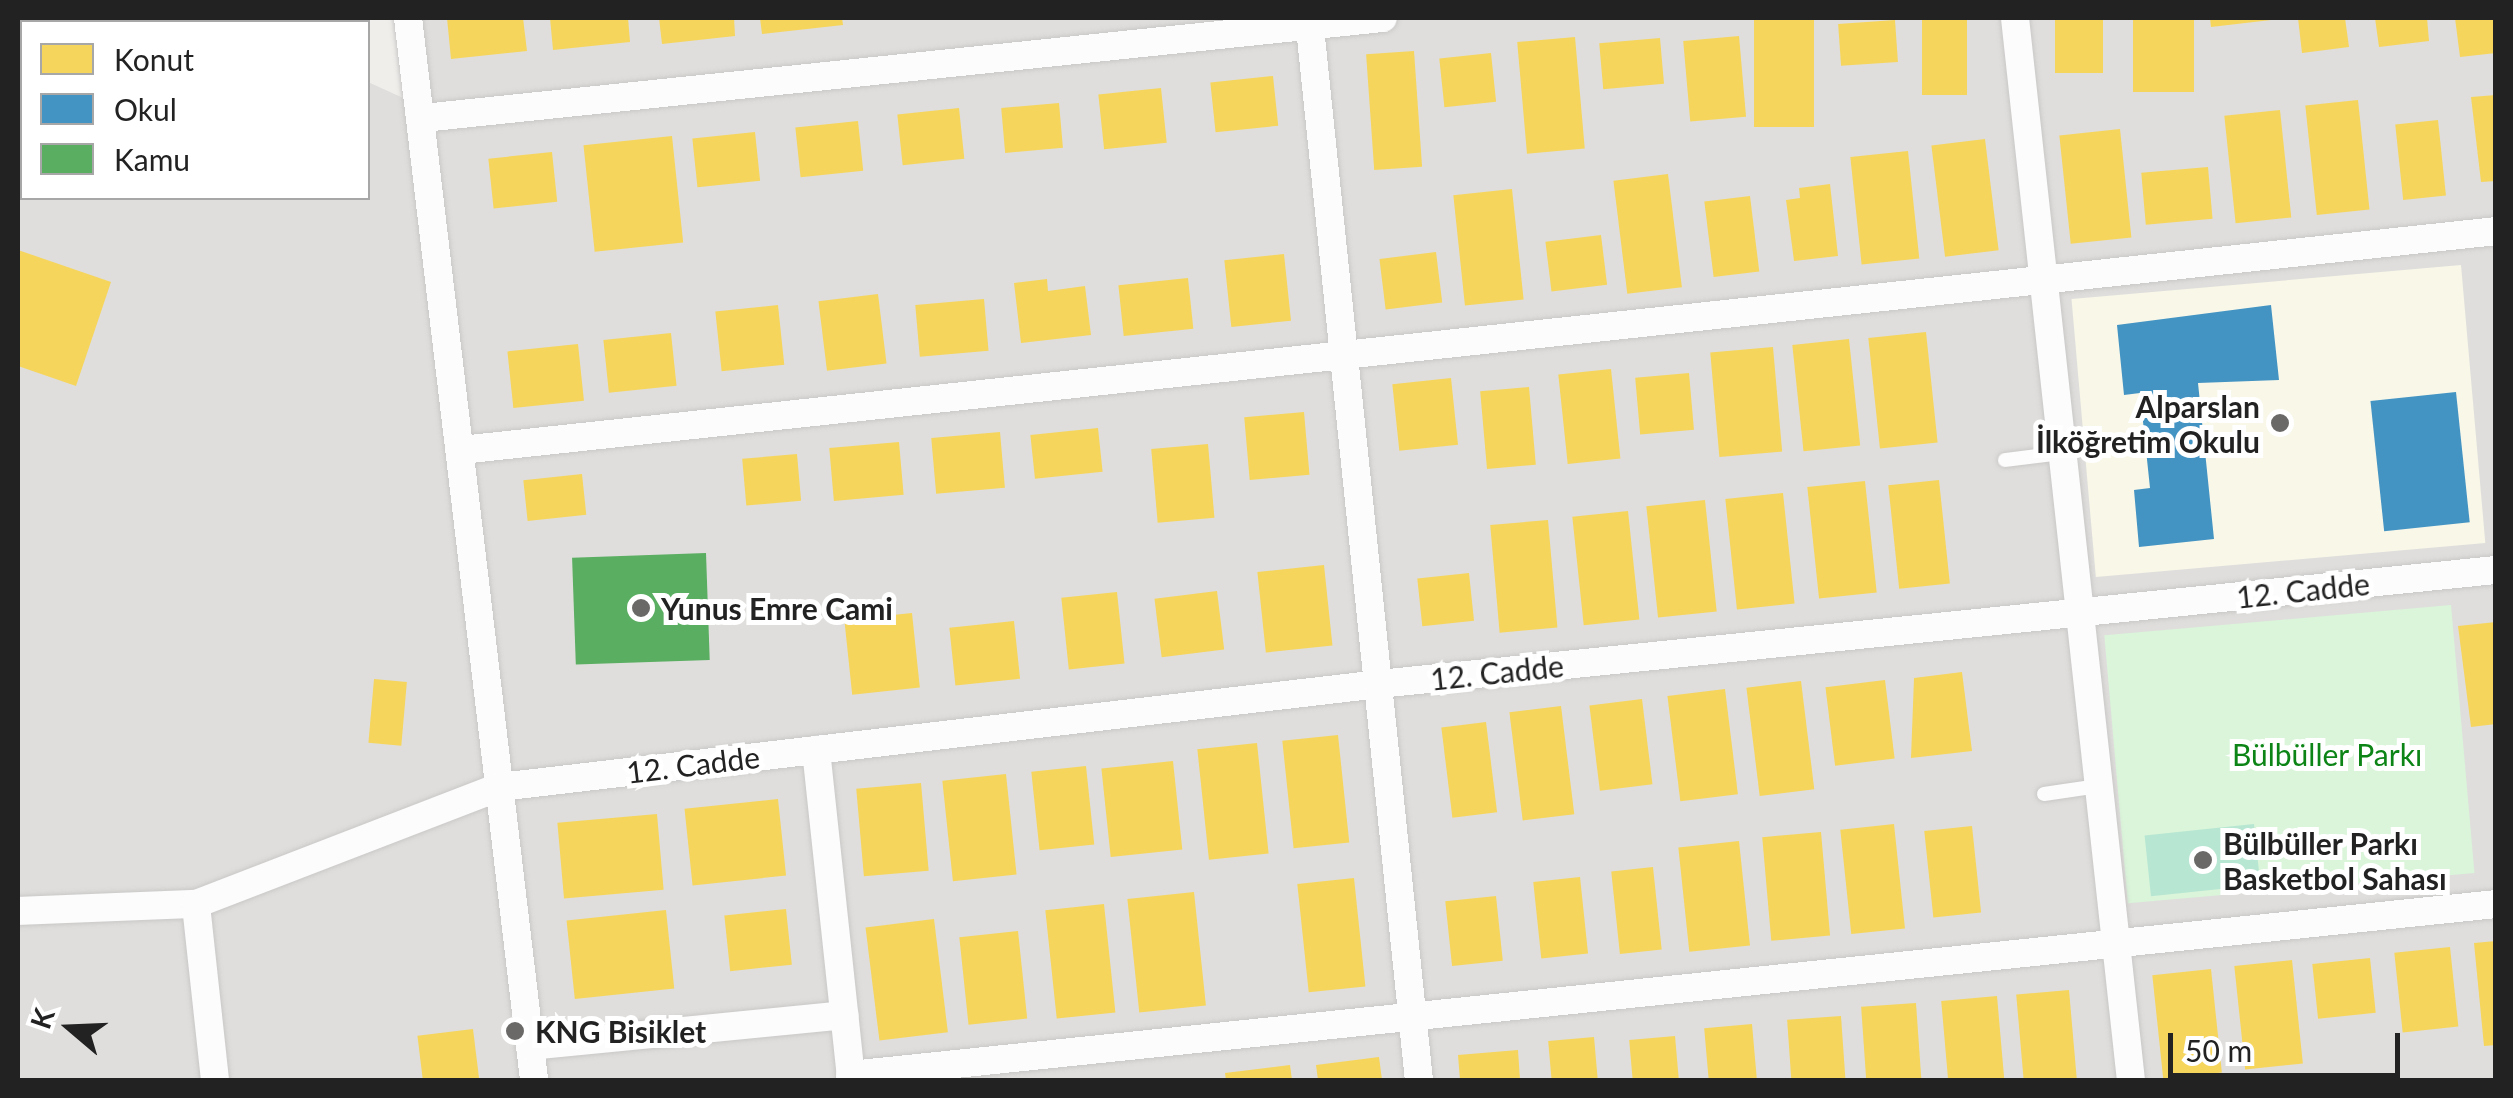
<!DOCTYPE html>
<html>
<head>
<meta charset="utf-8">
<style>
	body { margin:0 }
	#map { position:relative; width:2513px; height:1098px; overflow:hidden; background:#f0eeeb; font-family:Lato,sans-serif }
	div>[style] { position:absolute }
	.residential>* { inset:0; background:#dfdedc }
	.education>* { inset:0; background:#f8f7e8; transform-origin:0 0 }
	.park>* { inset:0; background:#daf5da; transform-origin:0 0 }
	.pitch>* { inset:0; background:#b7e6d2; transform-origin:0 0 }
	.homes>* { inset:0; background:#f6d55c; transform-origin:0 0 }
	.schools>* { inset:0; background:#4393c3; transform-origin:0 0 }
	.public>* { inset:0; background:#5aae61; transform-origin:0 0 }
	.roads { filter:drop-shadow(0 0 2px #c9c8c7) drop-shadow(0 0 2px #c9c8c7) }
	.lane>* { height:14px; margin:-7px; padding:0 7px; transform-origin:7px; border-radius:7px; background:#fdfcfc }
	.street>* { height:28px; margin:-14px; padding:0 14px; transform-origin:14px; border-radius:14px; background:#fdfcfc }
	.dots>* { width:28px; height:28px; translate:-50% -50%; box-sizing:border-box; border:5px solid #fff; border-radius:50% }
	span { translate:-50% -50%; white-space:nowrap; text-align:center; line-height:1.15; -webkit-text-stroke:10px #fff; paint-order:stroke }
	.poi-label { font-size:30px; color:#222; font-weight:700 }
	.right { translate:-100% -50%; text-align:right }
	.left { translate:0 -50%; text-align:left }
	.street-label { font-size:30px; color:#222 }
	.park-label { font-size:30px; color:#0c8416 }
	.frame { position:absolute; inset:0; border:20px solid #222; pointer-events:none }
	.legend { position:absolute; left:20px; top:20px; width:350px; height:180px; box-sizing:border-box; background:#fff; border:2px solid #a7a7a7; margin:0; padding:12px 18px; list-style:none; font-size:30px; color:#222 }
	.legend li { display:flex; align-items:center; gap:20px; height:50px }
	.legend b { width:50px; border:2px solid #a7a7a7 }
	.north { position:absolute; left:20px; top:978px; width:100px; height:100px; -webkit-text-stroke:8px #fff; paint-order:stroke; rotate:289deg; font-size:28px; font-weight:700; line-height:40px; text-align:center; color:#222 }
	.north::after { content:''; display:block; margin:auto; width:35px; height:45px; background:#222; clip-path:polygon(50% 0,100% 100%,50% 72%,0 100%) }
	.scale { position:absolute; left:2168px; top:1033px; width:232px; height:45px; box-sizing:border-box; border:5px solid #222; border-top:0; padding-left:12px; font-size:30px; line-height:35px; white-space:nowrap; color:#222; -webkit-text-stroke:8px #fff; paint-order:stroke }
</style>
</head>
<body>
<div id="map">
	<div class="residential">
		<i style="clip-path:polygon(18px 18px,236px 22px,22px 22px,22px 198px,368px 198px,368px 82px,412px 102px,401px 18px,2495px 18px,2495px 1080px,18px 1080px)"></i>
	</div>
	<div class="education">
		<i style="left:2461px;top:265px;width:279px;height:391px;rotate:85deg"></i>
	</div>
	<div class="park">
		<i style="left:2451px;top:605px;width:269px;height:348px;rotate:85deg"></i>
	</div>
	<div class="pitch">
		<i style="left:2254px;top:824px;width:61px;height:110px;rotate:84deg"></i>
	</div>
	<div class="homes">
		<i style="clip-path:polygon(447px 18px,523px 18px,527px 51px,451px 59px)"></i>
		<i style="clip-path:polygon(550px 18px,628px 18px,630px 42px,553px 50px)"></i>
		<i style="clip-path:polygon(659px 18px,734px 18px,735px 36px,662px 44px)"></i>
		<i style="clip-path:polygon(760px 18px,842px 18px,843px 25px,762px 34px)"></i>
		<i style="left:1754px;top:18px;width:60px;height:109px"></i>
		<i style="left:1922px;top:18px;width:45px;height:77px"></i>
		<i style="left:2055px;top:18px;width:48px;height:55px"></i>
		<i style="left:2133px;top:18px;width:61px;height:74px"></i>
		<i style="clip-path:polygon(2210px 18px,2270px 18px,2271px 20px,2211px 27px)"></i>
		<i style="clip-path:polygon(2298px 18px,2345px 18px,2349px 47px,2302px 53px)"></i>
		<i style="clip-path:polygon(2375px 18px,2427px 18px,2429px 41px,2379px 47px)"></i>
		<i style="clip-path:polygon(2455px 18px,2496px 18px,2496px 53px,2460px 57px)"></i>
		<i style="left:1895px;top:20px;width:42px;height:57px;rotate:86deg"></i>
		<i style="left:1739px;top:36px;width:81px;height:56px;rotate:85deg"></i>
		<i style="left:1575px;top:37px;width:112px;height:58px;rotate:85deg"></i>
		<i style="left:1660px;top:38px;width:46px;height:61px;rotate:85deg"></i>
		<i style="left:1414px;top:51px;width:116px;height:48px;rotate:86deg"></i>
		<i style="left:1491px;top:53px;width:49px;height:52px;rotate:84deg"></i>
		<i style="left:1273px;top:76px;width:50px;height:63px;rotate:84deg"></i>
		<i style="left:1161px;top:88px;width:55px;height:63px;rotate:84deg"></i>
		<i style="clip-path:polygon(2496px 95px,2496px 181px,2481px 182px,2471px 97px)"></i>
		<i style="left:2358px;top:100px;width:110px;height:53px;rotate:84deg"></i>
		<i style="left:1059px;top:103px;width:45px;height:58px;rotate:85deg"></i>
		<i style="left:959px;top:108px;width:51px;height:62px;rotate:84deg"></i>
		<i style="left:2280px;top:110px;width:108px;height:56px;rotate:84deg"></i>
		<i style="left:2438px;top:120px;width:76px;height:43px;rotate:84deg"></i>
		<i style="left:858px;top:121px;width:50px;height:63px;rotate:84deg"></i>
		<i style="left:2120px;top:129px;width:109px;height:61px;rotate:84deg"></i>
		<i style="left:755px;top:132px;width:49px;height:63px;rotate:84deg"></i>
		<i style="left:672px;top:136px;width:107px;height:89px;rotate:84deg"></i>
		<i style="left:1985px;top:139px;width:112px;height:54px;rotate:83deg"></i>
		<i style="left:1908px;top:151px;width:108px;height:58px;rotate:84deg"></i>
		<i style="left:552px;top:152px;width:50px;height:64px;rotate:84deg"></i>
		<i style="left:2208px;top:167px;width:52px;height:67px;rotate:85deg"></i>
		<i style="left:1668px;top:174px;width:114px;height:55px;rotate:83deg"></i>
		<i style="clip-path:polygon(1830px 184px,1838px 256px,1794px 261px,1786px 200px,1800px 198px,1799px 188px)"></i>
		<i style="left:1512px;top:189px;width:111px;height:59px;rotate:84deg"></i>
		<i style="left:1750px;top:196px;width:76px;height:46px;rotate:83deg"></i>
		<i style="left:1601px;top:235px;width:50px;height:56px;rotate:83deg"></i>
		<i style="clip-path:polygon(18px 250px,111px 282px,76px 386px,18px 366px)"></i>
		<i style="left:1436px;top:252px;width:51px;height:57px;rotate:83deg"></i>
		<i style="left:1284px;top:254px;width:67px;height:60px;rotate:84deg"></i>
		<i style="left:1188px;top:278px;width:51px;height:70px;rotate:84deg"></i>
		<i style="clip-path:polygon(1047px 279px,1048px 291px,1085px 286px,1091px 335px,1021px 343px,1014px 283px)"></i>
		<i style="left:878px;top:294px;width:70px;height:60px;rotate:83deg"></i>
		<i style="left:984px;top:299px;width:52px;height:69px;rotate:85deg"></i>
		<i style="left:778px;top:305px;width:60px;height:63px;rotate:84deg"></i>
		<i style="left:1926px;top:332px;width:111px;height:58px;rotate:84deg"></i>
		<i style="left:671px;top:333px;width:53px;height:68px;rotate:84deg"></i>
		<i style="left:1849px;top:339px;width:107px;height:57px;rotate:84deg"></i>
		<i style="left:578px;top:344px;width:57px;height:71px;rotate:84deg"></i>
		<i style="left:1773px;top:347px;width:105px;height:63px;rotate:85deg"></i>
		<i style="left:1611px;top:369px;width:90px;height:53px;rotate:84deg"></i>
		<i style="left:1689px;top:373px;width:57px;height:54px;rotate:85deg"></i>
		<i style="left:1451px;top:378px;width:67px;height:59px;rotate:84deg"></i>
		<i style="left:1529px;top:387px;width:78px;height:49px;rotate:85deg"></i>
		<i style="left:1304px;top:412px;width:63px;height:60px;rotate:85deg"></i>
		<i style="left:1098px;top:428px;width:44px;height:68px;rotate:84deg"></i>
		<i style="left:1000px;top:432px;width:56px;height:69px;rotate:85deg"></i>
		<i style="left:899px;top:442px;width:53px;height:70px;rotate:85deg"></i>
		<i style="left:1208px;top:444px;width:74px;height:57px;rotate:85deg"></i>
		<i style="left:797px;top:454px;width:47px;height:55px;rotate:85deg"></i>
		<i style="left:582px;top:474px;width:41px;height:59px;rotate:84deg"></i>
		<i style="left:1939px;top:480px;width:104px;height:51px;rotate:84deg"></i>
		<i style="left:1865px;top:481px;width:112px;height:58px;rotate:84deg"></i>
		<i style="left:1783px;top:493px;width:111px;height:58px;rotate:84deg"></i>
		<i style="left:1705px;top:500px;width:112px;height:59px;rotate:84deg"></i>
		<i style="left:1628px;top:511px;width:109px;height:56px;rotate:84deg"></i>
		<i style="left:1548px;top:520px;width:108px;height:58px;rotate:85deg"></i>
		<i style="left:1324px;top:565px;width:81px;height:67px;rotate:84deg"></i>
		<i style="left:1469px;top:573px;width:48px;height:52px;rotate:84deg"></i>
		<i style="left:1217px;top:591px;width:59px;height:63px;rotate:83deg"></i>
		<i style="left:1117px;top:592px;width:72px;height:56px;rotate:84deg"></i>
		<i style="left:912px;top:613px;width:75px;height:68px;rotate:84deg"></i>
		<i style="left:1014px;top:621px;width:58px;height:65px;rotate:84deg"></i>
		<i style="clip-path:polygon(2496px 622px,2496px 724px,2471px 727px,2458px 626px)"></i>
		<i style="clip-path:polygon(1962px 672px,1972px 751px,1911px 758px,1914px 678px)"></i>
		<i style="left:374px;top:679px;width:33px;height:64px;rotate:5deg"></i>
		<i style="left:1885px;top:680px;width:79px;height:60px;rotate:83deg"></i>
		<i style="left:1801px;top:681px;width:109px;height:55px;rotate:83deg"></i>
		<i style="left:1725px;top:689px;width:106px;height:58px;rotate:83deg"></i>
		<i style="left:1642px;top:699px;width:86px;height:53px;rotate:83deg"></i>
		<i style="left:1561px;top:706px;width:109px;height:52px;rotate:83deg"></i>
		<i style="left:1486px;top:722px;width:91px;height:45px;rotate:83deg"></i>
		<i style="left:1338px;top:735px;width:108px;height:56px;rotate:84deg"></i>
		<i style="left:1257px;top:743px;width:111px;height:60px;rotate:84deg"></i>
		<i style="left:1173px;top:761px;width:89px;height:72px;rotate:84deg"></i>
		<i style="left:1086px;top:766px;width:79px;height:55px;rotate:84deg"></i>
		<i style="left:1006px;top:774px;width:101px;height:64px;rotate:84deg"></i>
		<i style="left:921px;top:783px;width:88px;height:65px;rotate:85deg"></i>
		<i style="left:778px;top:799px;width:77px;height:94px;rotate:84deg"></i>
		<i style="left:657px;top:814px;width:76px;height:100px;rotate:85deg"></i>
		<i style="left:1894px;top:824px;width:105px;height:54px;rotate:84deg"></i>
		<i style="left:1972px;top:826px;width:87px;height:48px;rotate:84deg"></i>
		<i style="left:1821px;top:832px;width:104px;height:59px;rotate:85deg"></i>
		<i style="left:1739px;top:841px;width:105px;height:61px;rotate:84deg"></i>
		<i style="left:1653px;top:867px;width:83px;height:42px;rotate:84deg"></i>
		<i style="left:1580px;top:877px;width:77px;height:47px;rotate:84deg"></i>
		<i style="left:1354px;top:878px;width:109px;height:57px;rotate:84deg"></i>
		<i style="left:1194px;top:892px;width:114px;height:67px;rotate:84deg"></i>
		<i style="left:1496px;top:896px;width:65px;height:51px;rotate:84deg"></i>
		<i style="left:1104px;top:904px;width:109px;height:59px;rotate:84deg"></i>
		<i style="left:786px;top:909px;width:56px;height:62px;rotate:84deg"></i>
		<i style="left:666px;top:910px;width:79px;height:100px;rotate:84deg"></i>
		<i style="left:934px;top:919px;width:114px;height:69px;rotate:83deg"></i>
		<i style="left:1018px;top:931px;width:88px;height:59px;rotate:84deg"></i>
		<i style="clip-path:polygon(2496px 941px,2496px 1045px,2484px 1046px,2474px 943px)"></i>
		<i style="left:2450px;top:947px;width:80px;height:56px;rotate:84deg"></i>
		<i style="left:2370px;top:958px;width:55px;height:58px;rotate:84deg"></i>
		<i style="left:2292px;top:960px;width:104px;height:58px;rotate:84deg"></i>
		<i style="left:2211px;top:969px;width:104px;height:59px;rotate:84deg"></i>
		<i style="left:2069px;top:990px;width:90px;height:53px;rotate:85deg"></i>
		<i style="left:1997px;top:996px;width:84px;height:56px;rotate:85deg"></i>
		<i style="left:1916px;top:1003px;width:77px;height:55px;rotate:86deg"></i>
		<i style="left:1841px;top:1016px;width:64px;height:54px;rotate:86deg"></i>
		<i style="left:1752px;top:1024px;width:56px;height:48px;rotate:85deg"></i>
		<i style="left:473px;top:1029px;width:51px;height:56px;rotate:83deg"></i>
		<i style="left:1675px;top:1036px;width:44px;height:46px;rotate:85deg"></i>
		<i style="left:1594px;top:1037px;width:43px;height:46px;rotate:85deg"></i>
		<i style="clip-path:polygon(1518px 1050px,1520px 1080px,1460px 1080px,1458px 1055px)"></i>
		<i style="clip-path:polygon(1379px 1057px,1382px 1080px,1318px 1080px,1316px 1065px)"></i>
		<i style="clip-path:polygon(1290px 1065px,1292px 1080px,1226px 1080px,1225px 1073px)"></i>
	</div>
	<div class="schools">
		<i style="clip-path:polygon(2271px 305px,2279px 380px,2198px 383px,2214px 539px,2139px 547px,2134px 490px,2150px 488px,2140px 393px,2124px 395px,2117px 325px)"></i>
		<i style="left:2456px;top:392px;width:131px;height:86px;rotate:84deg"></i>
	</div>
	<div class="public">
		<i style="left:706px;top:553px;width:107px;height:134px;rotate:88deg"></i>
	</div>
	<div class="roads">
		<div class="lane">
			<i style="left:2005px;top:460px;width:56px;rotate:-7.1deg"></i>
			<i style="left:2044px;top:794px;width:55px;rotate:-8.4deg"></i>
		</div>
		<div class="street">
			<i style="left:408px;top:18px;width:1069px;rotate:83.23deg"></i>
			<i style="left:1309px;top:18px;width:1068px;rotate:84.09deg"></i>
			<i style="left:2015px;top:18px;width:1068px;rotate:83.77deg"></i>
			<i style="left:423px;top:118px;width:965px;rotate:-5.95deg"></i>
			<i style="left:461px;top:450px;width:2047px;rotate:-6.14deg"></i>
			<i style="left:816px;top:750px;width:332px;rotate:83.9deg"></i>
			<i style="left:18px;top:911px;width:178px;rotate:-2.3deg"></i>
			<i style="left:530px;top:1046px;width:316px;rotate:-5.6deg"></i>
			<i style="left:850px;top:1075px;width:1655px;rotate:-5.93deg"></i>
			<i style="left:215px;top:1080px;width:177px;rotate:-96.2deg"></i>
			<i style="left:196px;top:904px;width:326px;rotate:-21.1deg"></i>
			<i style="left:500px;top:787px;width:885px;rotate:-6.68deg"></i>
			<i style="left:1379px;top:684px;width:1123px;rotate:-5.83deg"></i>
		</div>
	</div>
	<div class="dots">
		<i style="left:2280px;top:423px;background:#6a6968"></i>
		<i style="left:641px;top:608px;background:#6a6968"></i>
		<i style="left:2203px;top:860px;background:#6a6968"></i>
		<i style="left:515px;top:1031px;background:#6a6968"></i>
	</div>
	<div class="poi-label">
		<span class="right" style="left:2260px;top:423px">Alparslan<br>İlköğretim Okulu</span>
		<span class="left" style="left:661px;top:608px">Yunus Emre Cami</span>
		<span class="left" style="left:2223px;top:860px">Bülbüller Parkı<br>Basketbol Sahası</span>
		<span class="left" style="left:535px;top:1031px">KNG Bisiklet</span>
	</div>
	<div class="street-label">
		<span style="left:2303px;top:590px;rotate:-6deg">12. Cadde</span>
		<span style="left:1497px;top:672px;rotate:-6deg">12. Cadde</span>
		<span style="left:693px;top:764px;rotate:-7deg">12. Cadde</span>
	</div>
	<div class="park-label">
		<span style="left:2327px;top:754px">Bülbüller Parkı</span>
	</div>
	<div class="frame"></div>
	<ul class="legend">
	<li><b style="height:28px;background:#f6d55c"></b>Konut</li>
	<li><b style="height:28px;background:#4393c3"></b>Okul</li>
	<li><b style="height:28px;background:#5aae61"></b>Kamu</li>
	</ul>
	<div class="north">K</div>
	<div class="scale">50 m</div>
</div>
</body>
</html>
